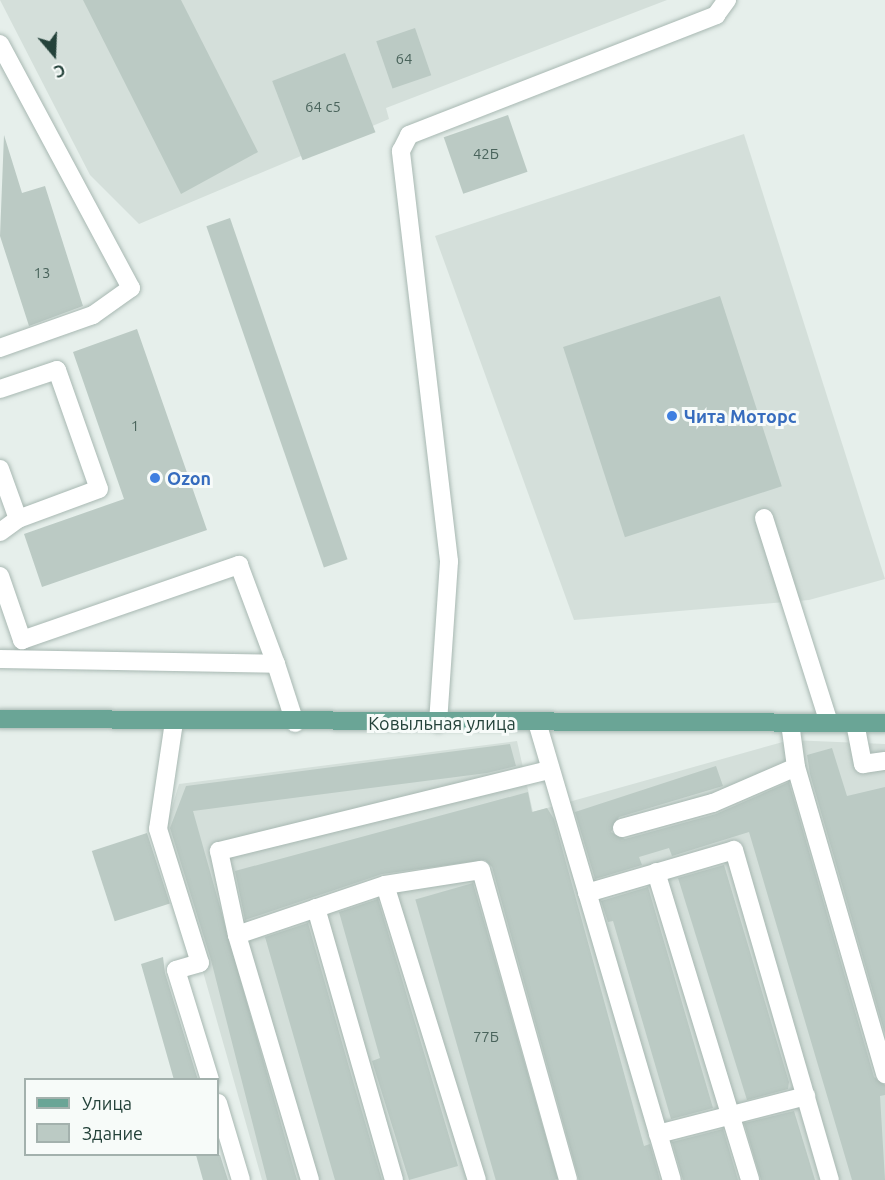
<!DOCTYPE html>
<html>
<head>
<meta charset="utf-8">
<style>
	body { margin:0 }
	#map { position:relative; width:885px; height:1180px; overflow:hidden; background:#e6efeb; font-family:Ubuntu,sans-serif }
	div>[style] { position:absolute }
	.built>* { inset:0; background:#d4dfda }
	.building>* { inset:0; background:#bbcac4; transform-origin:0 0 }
	.roads { filter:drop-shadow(0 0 2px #a8b8b2) drop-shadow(0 0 2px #a8b8b2) }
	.minor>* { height:18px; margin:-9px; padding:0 9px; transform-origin:9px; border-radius:9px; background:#fff }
	.major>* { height:18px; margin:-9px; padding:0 9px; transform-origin:9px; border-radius:9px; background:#6aa596 }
	.dots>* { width:16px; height:16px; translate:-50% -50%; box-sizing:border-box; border:3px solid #f7fbf9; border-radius:50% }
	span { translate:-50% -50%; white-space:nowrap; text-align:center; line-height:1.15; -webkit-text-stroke:6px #f7fbf9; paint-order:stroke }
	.number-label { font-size:15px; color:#4a645c }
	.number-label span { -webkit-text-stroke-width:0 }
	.shop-label { font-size:18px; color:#366cbe; font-weight:700 }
	.left { translate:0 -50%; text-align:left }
	.street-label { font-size:18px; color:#24423a }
	.legend { position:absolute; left:24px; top:1078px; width:195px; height:78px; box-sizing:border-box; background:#f7fbf9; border:2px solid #a3b1ad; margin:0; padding:8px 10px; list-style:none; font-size:18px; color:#24423a }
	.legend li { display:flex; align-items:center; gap:12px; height:30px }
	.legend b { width:30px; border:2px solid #a3b1ad }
	.north { position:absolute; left:24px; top:24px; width:60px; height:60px; -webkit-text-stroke:4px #f7fbf9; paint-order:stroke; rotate:161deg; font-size:16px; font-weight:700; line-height:24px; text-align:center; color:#24423a }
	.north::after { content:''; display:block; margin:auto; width:21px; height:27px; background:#24423a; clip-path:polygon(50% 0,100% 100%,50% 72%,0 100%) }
</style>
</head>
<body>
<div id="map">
	<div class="built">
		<i style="clip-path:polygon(0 0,667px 0,386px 108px,389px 119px,139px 224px,90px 175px)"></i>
		<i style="clip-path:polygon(744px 134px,885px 579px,809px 600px,574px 620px,435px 236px)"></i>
		<i style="clip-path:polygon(790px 740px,885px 744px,885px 1180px,262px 1180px,164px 834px,179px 784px,517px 741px,533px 812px)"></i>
	</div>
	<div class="building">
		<i style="clip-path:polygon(83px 0,181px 0,258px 152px,181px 194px)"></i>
		<i style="left:415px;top:28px;width:50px;height:41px;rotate:71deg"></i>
		<i style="left:345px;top:53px;width:85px;height:78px;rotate:69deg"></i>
		<i style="left:508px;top:115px;width:60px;height:68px;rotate:71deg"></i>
		<i style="clip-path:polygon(4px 135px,22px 193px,45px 186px,83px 306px,29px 326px,0 236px)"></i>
		<i style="left:230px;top:218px;width:361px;height:25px;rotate:71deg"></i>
		<i style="left:720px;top:296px;width:200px;height:165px;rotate:72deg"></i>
		<i style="clip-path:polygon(137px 329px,207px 530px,42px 587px,24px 534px,124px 499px,73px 352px)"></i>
		<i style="clip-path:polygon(510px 744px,516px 766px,487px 773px,193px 811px,297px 1180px,267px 1180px,211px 960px,170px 828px,186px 786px)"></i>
		<i style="clip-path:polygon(832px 748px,847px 796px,885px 787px,885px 1034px,810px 774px,807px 755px)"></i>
		<i style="clip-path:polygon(716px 766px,723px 786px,619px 817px,611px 832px,625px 839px,716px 814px,789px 782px,874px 1077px,885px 1085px,885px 1095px,880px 1096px,885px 1180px,852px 1180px,749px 832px,672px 856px,669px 848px,639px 857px,642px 865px,595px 879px,575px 812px)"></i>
		<i style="clip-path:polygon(528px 792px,532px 812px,547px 808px,554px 819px,644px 1146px,650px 1144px,660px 1180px,579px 1180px,492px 867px,485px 860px,382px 874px,245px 920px,235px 871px)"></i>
		<i style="left:147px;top:833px;width:74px;height:58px;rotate:72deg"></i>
		<i style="clip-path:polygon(724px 865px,789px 1082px,788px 1089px,747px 1100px,678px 878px)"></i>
		<i style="left:473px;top:883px;width:308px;height:60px;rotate:74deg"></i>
		<i style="clip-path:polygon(648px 887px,713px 1108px,671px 1119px,613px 921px,608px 922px,601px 901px)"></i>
		<i style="clip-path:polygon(378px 899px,458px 1166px,409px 1180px,372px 1061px,380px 1058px,339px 912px)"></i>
		<i style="clip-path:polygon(308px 923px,349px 1067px,382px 1180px,335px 1180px,265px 937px)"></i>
		<i style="clip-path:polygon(163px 957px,165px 973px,198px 1080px,174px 1080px,141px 964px)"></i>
		<i style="clip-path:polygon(794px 1111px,815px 1180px,761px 1180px,744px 1123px)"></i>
		<i style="clip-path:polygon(723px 1129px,738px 1180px,683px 1180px,672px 1142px)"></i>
		<i style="clip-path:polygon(196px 1155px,220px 1155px,228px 1180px,203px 1180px)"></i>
	</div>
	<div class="roads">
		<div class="minor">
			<i style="left:0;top:44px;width:277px;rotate:61.8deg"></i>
			<i style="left:131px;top:288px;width:47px;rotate:144.6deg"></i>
			<i style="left:93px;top:315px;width:99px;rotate:160.5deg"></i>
			<i style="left:0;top:389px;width:60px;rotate:-18.4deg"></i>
			<i style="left:57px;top:370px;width:126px;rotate:70.6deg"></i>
			<i style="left:99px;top:489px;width:86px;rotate:159.7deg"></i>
			<i style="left:18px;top:519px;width:22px;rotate:144deg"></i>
			<i style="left:0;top:469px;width:53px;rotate:70.2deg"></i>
			<i style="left:764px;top:518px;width:215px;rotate:72.4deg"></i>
			<i style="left:0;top:576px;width:68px;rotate:71deg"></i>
			<i style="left:22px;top:640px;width:230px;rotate:-19.1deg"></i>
			<i style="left:239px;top:565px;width:106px;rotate:69.5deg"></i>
			<i style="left:0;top:659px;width:276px;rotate:1deg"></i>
			<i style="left:276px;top:664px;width:62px;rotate:72.1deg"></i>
			<i style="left:174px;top:722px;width:108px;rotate:98.5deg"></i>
			<i style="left:158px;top:829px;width:140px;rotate:72.6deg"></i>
			<i style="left:200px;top:963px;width:25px;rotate:164deg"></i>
			<i style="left:176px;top:970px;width:115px;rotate:72.8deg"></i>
			<i style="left:537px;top:722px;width:477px;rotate:73.6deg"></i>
			<i style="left:438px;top:723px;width:162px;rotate:-86.1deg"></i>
			<i style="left:449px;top:561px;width:413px;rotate:-96.7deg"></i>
			<i style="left:401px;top:151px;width:18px;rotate:-63deg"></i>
			<i style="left:409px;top:135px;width:330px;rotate:-21.3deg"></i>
			<i style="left:716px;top:15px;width:19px;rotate:-54deg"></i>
			<i style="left:790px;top:723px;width:44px;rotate:82.2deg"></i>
			<i style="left:796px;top:767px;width:320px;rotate:73.8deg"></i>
			<i style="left:855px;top:723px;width:42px;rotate:79deg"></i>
			<i style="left:863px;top:764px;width:22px;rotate:-8deg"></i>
			<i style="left:622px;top:828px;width:94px;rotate:-15.4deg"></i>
			<i style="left:713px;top:803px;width:90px;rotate:-23.4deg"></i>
			<i style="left:656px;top:872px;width:322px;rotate:73deg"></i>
			<i style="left:385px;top:885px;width:309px;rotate:72.7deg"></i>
			<i style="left:587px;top:893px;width:153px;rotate:-16.3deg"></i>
			<i style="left:734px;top:850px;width:344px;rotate:73.8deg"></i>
			<i style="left:316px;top:908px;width:283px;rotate:74deg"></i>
			<i style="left:237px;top:935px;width:156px;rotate:-18.7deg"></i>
			<i style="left:385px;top:885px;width:97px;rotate:-8.9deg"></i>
			<i style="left:481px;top:870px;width:322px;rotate:74.3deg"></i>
			<i style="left:218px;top:1103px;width:80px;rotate:73.4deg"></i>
			<i style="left:658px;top:1134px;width:153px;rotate:-14.4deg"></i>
			<i style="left:310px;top:1180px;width:256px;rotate:-106.6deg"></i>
			<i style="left:237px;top:935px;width:86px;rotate:-102.1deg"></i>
			<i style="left:219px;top:851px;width:339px;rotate:-13.8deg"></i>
		</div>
		<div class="major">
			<i style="left:0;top:719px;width:885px;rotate:0.26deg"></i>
		</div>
	</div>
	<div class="dots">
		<i style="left:672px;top:416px;background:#3f7fe0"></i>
		<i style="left:155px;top:478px;background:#3f7fe0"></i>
	</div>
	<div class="number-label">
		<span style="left:404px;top:59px">64</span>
		<span style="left:323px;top:107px">64 с5</span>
		<span style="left:486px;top:154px">42Б</span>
		<span style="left:42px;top:273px">13</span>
		<span style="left:135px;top:426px">1</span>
		<span style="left:486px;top:1037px">77Б</span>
	</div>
	<div class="shop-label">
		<span class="left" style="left:684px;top:416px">Чита Моторс</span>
		<span class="left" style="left:167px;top:478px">Ozon</span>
	</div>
	<div class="street-label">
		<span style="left:442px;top:723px">Ковыльная улица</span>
	</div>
	<ul class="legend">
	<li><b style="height:8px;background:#6aa596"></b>Улица</li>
	<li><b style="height:16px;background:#bbcac4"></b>Здание</li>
	</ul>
	<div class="north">С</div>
</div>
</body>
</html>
